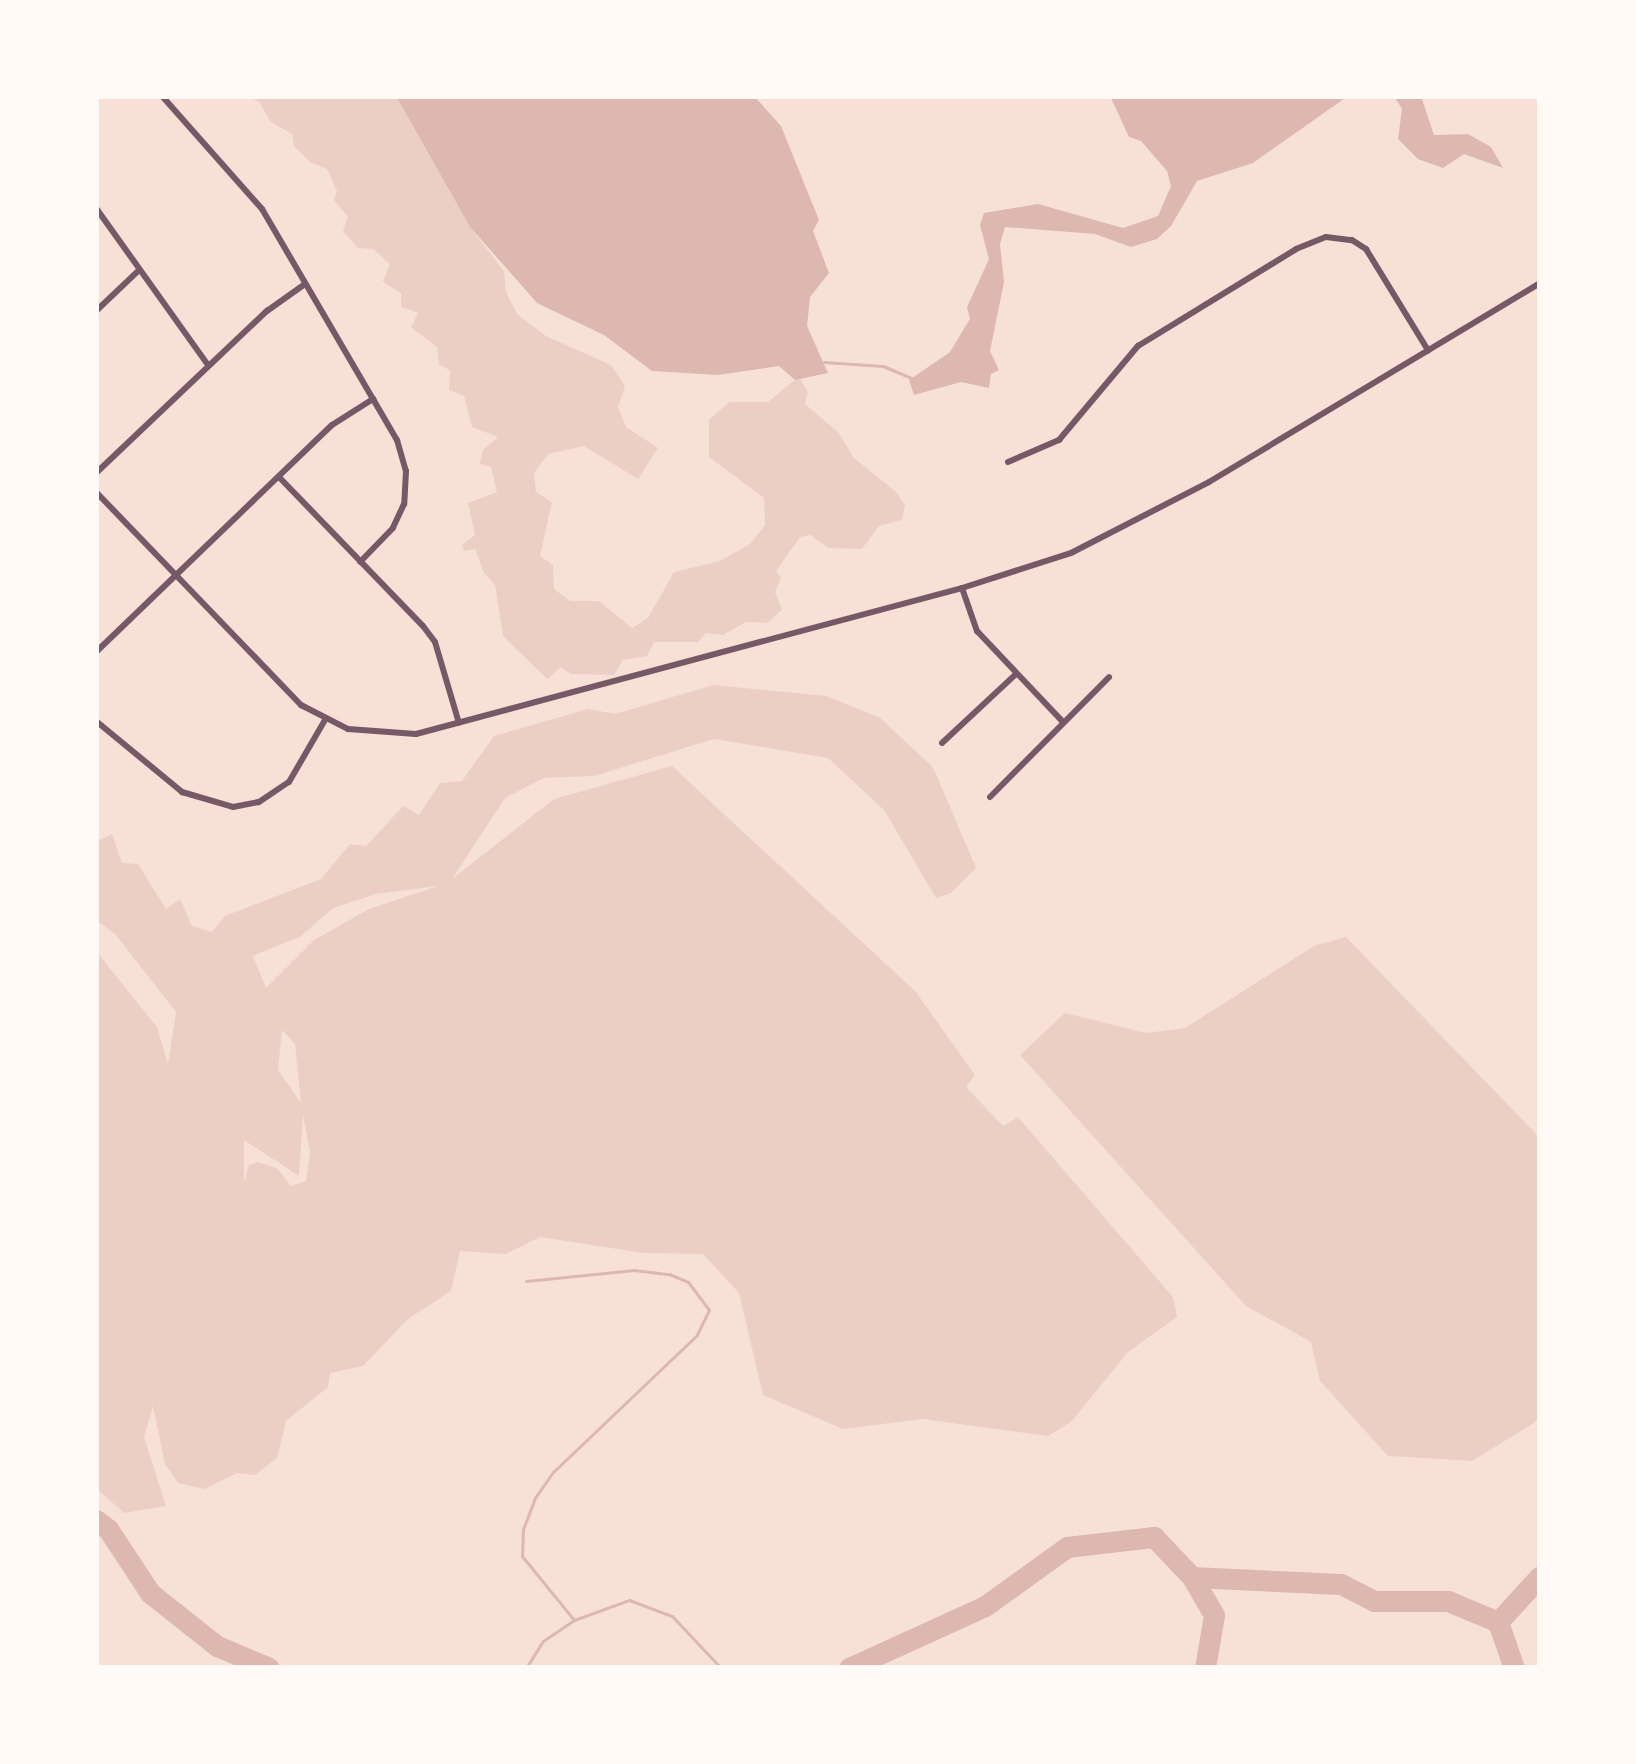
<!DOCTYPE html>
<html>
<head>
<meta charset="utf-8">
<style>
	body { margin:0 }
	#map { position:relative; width:1636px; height:1764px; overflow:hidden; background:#f7e1d7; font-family:"Open Sans",sans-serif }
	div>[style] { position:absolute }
	.green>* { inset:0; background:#ebcfc5 }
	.water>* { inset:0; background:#dcb8b0 }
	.stream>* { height:3px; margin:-1.5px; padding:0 1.5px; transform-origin:1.5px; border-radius:1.5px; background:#dcb8b0 }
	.river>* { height:21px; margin:-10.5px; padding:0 10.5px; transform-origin:10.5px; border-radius:10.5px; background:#dcb8b0 }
	.minor>* { height:6px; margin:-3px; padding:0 3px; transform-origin:3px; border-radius:3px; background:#755966 }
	span { translate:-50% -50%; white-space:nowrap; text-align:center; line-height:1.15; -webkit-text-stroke:12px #fffaf5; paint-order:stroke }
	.frame { position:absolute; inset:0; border:99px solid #fffaf5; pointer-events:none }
</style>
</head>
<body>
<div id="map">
	<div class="green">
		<i style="clip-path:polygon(247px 96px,396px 96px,470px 227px,504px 271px,506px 292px,517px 314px,546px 336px,611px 365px,625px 386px,618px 407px,626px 427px,658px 448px,638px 479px,584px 446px,548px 454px,534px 473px,536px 492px,552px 502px,540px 556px,553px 565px,554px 589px,570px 601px,599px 601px,632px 628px,648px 618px,674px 572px,720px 561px,750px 544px,765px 525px,764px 498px,709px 457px,709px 420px,729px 402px,768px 402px,795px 380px,800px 379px,808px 392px,805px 404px,838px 432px,854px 458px,895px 491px,905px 505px,902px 520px,879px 526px,862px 549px,828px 548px,811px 535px,800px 537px,776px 571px,781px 578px,775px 592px,782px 610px,767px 623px,746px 622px,723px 635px,706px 633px,698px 642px,654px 642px,647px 656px,623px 660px,614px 675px,570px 674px,561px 667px,547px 679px,503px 636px,495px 584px,484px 573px,475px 549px,464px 551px,462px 545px,475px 535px,468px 503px,497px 492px,491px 467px,480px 464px,483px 450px,498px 437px,472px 427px,464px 396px,449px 390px,450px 370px,439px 365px,437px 347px,411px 327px,418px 313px,401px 307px,401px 293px,383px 282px,390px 264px,373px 249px,358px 248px,343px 231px,348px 217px,334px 200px,337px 191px,327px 169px,310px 162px,294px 146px,292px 134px,271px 122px,259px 102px)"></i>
		<i style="clip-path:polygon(evenodd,713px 685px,827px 696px,880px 718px,933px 767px,976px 868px,951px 893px,936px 898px,884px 810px,828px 758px,714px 739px,594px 776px,544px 778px,505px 798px,452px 879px,554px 799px,672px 766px,916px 992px,975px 1075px,966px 1087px,1003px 1126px,1018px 1117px,1173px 1297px,1177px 1317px,1128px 1352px,1071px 1422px,1048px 1436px,922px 1419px,843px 1429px,763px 1395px,739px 1293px,703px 1254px,643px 1253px,540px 1237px,506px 1254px,460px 1251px,451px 1291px,408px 1319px,363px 1366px,330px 1373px,328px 1387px,286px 1421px,277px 1458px,255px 1475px,237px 1473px,204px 1489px,178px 1483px,165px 1464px,153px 1406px,144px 1437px,166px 1506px,124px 1513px,96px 1488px,96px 951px,157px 1027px,168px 1064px,176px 1012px,115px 934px,96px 920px,96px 842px,112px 834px,122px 863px,138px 864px,166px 909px,180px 899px,192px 926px,212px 932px,225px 916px,321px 879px,350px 844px,366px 846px,403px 806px,419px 815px,440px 783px,462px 781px,494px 736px,588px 709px,615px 714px,713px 685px,438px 886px,369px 909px,314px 940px,266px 988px,253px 956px,301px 936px,333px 908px,376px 894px,438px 886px,713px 685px,282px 1030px,295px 1044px,301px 1103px,278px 1070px,282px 1030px,713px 685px,303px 1114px,310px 1153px,306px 1181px,291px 1186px,277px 1168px,258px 1162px,249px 1165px,244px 1183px,244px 1140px,299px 1176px,303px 1114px)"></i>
		<i style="clip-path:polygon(1346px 937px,1540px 1138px,1540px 1419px,1472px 1461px,1388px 1456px,1320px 1381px,1311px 1342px,1246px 1306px,1020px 1055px,1065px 1013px,1146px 1033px,1185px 1028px,1314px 946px)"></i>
	</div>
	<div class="water">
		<i style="clip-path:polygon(396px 96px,754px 96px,781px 126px,819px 220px,813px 231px,829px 273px,810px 297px,807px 326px,828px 373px,795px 380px,779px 366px,718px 375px,652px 371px,604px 335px,537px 303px,470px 227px)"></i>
		<i style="clip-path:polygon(1110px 96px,1348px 96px,1253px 163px,1197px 181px,1171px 226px,1157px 239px,1131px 247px,1095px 234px,1005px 227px,1000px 244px,1004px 282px,990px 351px,999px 370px,991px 374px,989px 388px,961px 382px,914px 395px,909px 380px,950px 352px,970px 319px,967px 307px,989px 259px,980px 225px,984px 213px,1038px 204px,1123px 228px,1158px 216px,1171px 186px,1167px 171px,1141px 141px,1129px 137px)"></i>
		<i style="clip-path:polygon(1394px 96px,1421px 96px,1434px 135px,1468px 134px,1491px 147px,1503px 168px,1464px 154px,1443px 168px,1418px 159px,1398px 139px,1402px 109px)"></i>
	</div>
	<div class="stream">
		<i style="left:824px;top:362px;width:59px;rotate:3.9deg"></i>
		<i style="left:883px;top:366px;width:33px;rotate:23deg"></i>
		<i style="left:526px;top:1281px;width:109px;rotate:-5.8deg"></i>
		<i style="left:634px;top:1270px;width:35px;rotate:7deg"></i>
		<i style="left:669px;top:1274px;width:21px;rotate:23deg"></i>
		<i style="left:688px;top:1282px;width:35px;rotate:53deg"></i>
		<i style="left:709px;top:1310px;width:28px;rotate:116deg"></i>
		<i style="left:697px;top:1335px;width:199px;rotate:136.4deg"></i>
		<i style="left:553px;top:1472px;width:32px;rotate:125deg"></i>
		<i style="left:535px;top:1498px;width:33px;rotate:111deg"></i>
		<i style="left:523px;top:1529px;width:27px;rotate:92deg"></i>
		<i style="left:522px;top:1556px;width:82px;rotate:50.9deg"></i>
		<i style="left:526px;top:1668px;width:32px;rotate:-58deg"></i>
		<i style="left:543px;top:1641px;width:37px;rotate:-34deg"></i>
		<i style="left:574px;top:1620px;width:59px;rotate:-20deg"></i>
		<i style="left:629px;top:1600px;width:46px;rotate:20.4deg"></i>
		<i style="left:672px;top:1616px;width:71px;rotate:46.7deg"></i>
	</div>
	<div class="river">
		<i style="left:96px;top:1520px;width:15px;rotate:37deg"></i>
		<i style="left:108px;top:1529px;width:77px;rotate:56.7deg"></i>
		<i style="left:150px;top:1593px;width:85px;rotate:38.3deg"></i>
		<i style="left:217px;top:1646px;width:56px;rotate:22.9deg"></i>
		<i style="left:1192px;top:1577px;width:149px;rotate:2.7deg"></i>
		<i style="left:1341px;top:1584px;width:37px;rotate:27deg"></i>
		<i style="left:1374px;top:1601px;width:74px"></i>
		<i style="left:1448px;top:1601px;width:54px;rotate:22.8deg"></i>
		<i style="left:849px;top:1668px;width:149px;rotate:-24.5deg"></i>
		<i style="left:985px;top:1606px;width:101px;rotate:-35.7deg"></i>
		<i style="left:1067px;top:1547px;width:88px;rotate:-6.6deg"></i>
		<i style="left:1154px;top:1537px;width:55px;rotate:46.5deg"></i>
		<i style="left:1192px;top:1577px;width:44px;rotate:59.9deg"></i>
		<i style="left:1214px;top:1615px;width:54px;rotate:99.6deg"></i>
		<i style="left:1514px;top:1668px;width:49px;rotate:-109.2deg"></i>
		<i style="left:1498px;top:1622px;width:62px;rotate:-47.6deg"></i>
	</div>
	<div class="minor">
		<i style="left:162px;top:96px;width:151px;rotate:48.5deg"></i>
		<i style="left:262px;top:209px;width:268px;rotate:59.7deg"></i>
		<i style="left:397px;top:440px;width:32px;rotate:74deg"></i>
		<i style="left:406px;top:471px;width:33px;rotate:93deg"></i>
		<i style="left:404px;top:504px;width:26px;rotate:115deg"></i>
		<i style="left:393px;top:528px;width:47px;rotate:134.1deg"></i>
		<i style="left:96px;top:208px;width:193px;rotate:54.5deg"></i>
		<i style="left:96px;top:311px;width:59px;rotate:-43.6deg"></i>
		<i style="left:1008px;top:462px;width:56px;rotate:-23.3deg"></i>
		<i style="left:1059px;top:440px;width:123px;rotate:-50deg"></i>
		<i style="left:1138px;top:346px;width:185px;rotate:-31.5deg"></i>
		<i style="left:1296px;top:249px;width:32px;rotate:-22deg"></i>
		<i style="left:1326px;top:237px;width:26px;rotate:7deg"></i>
		<i style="left:1352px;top:240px;width:17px;rotate:33deg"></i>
		<i style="left:1366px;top:249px;width:119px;rotate:58.5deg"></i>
		<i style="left:96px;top:473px;width:236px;rotate:-43.5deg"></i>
		<i style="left:267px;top:311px;width:47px;rotate:-35.4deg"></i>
		<i style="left:279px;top:477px;width:207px;rotate:46deg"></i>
		<i style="left:423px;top:626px;width:20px;rotate:53deg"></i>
		<i style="left:435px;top:642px;width:84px;rotate:73.5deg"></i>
		<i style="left:96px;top:492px;width:296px;rotate:46.1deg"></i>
		<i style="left:301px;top:705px;width:53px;rotate:27.1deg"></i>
		<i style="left:348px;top:729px;width:68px;rotate:4.2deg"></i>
		<i style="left:416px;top:734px;width:565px;rotate:-14.97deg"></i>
		<i style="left:962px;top:588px;width:114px;rotate:-17.8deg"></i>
		<i style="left:1071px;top:553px;width:155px;rotate:-27.2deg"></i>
		<i style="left:1209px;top:482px;width:386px;rotate:-31deg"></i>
		<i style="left:962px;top:588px;width:46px;rotate:70.8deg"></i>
		<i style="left:977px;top:631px;width:124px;rotate:46.6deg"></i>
		<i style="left:96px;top:652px;width:327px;rotate:-43.9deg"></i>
		<i style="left:332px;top:425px;width:49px;rotate:-32.4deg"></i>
		<i style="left:96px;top:721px;width:112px;rotate:39.5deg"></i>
		<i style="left:182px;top:792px;width:53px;rotate:16.4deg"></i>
		<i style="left:233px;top:807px;width:26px;rotate:-11deg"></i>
		<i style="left:259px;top:802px;width:36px;rotate:-34deg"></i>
		<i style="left:289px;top:782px;width:72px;rotate:-59.9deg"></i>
		<i style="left:942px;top:743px;width:101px;rotate:-43deg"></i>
		<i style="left:990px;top:797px;width:169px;rotate:-45.2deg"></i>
	</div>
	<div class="frame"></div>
</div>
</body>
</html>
